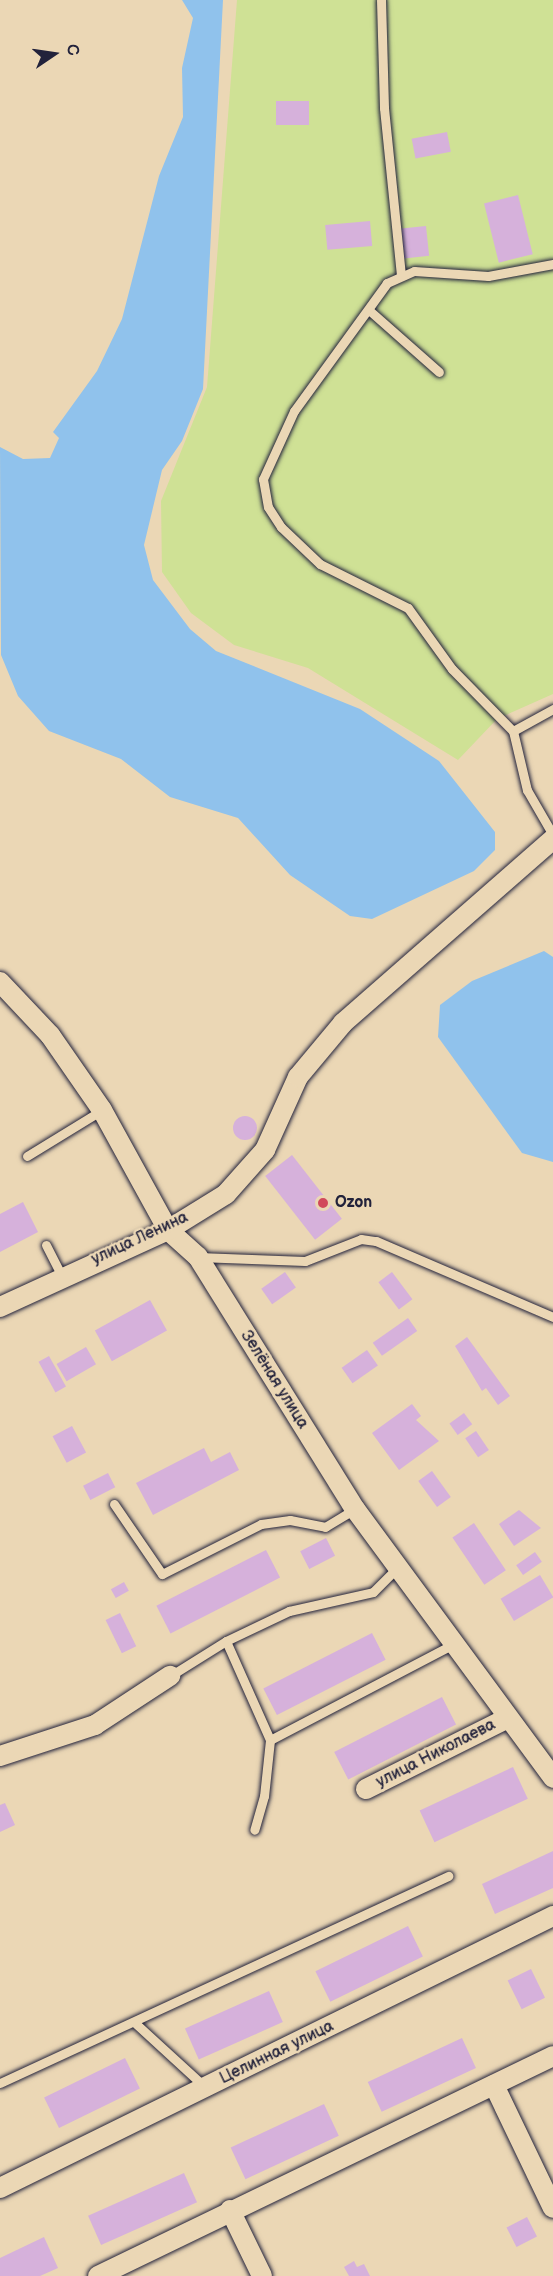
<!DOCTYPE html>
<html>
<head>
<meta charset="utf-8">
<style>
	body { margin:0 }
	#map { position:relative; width:553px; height:2276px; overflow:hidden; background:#ebd7b5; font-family:"Balsamiq Sans",sans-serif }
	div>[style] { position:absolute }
	.green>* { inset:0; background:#cfe195 }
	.water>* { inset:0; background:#90c2ec }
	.building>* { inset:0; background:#d6b1db; transform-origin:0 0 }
	.round { border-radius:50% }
	.roads { filter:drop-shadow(0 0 2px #22223b) drop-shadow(0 0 2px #22223b) }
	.service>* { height:9px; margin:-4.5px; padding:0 4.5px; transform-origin:4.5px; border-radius:4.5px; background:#ebd7b5 }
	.minor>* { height:20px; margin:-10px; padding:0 10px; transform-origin:10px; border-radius:10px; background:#ebd7b5 }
	.dots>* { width:16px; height:16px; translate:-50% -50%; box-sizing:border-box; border:3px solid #ebd7b5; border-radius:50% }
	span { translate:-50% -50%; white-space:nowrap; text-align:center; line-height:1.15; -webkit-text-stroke:5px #ebd7b5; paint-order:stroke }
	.poi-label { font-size:16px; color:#22223b; font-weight:700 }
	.left { translate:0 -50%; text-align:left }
	.street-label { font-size:16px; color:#22223b }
	.north { position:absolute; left:24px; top:24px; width:60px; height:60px; -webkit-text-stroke:4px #ebd7b5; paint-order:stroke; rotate:77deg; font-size:16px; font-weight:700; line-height:24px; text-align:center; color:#22223b }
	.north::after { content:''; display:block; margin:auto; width:21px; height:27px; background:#22223b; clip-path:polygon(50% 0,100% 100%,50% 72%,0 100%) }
</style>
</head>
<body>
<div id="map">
	<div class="green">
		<i style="clip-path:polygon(237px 0,553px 0,553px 694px,497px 719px,458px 760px,308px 668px,234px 645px,191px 613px,162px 572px,161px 501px,207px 387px)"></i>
	</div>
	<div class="water">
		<i style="clip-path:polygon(182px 0,223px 0,203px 389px,182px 441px,162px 470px,144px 545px,153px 580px,190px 629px,216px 651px,360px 709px,439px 761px,495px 832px,495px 850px,474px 871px,372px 919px,350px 916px,290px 875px,238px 818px,170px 797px,121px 759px,49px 731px,18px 696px,1px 655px,0 447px,23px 459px,50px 458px,59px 438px,53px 432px,97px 371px,122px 319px,159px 176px,183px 117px,182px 68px,193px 18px)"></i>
		<i style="clip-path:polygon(544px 951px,553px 957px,553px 1162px,522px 1153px,438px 1037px,440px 1005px,472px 981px)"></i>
	</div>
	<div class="building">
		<i style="left:276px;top:101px;width:33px;height:24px"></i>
		<i style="left:447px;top:132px;width:20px;height:36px;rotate:79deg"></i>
		<i style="left:518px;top:195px;width:61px;height:35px;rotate:76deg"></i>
		<i style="left:370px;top:221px;width:25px;height:45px;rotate:85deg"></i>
		<i style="left:426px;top:226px;width:30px;height:25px;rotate:84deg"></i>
		<i class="round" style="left:233px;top:1116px;width:24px;height:24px"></i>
		<i style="left:292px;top:1155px;width:81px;height:34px;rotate:52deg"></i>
		<i style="clip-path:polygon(23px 1202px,38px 1232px,0 1252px,0 1214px)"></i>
		<i style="left:285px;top:1272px;width:19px;height:29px;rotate:55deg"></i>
		<i style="left:392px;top:1272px;width:34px;height:17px;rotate:53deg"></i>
		<i style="left:150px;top:1300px;width:35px;height:63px;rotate:61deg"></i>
		<i style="left:408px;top:1318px;width:16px;height:43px;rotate:55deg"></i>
		<i style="clip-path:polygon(467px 1337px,510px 1396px,498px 1405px,486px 1388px,482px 1391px,455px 1346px)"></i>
		<i style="left:86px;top:1347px;width:20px;height:34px;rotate:60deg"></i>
		<i style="left:367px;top:1350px;width:19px;height:31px;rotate:55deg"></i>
		<i style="left:49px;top:1356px;width:35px;height:12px;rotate:61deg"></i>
		<i style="clip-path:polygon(412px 1404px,421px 1416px,416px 1420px,439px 1441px,399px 1470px,372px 1433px)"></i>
		<i style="left:464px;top:1413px;width:14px;height:18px;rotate:54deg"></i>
		<i style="left:72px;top:1426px;width:30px;height:22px;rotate:62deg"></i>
		<i style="left:476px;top:1431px;width:23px;height:13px;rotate:56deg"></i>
		<i style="clip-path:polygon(204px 1448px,211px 1462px,230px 1452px,239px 1470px,153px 1515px,136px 1483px)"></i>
		<i style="left:432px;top:1471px;width:32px;height:17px;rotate:54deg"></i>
		<i style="left:108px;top:1473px;width:16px;height:28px;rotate:63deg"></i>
		<i style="clip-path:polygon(519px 1510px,541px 1528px,514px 1546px,499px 1524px)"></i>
		<i style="left:474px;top:1523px;width:57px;height:26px;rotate:56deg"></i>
		<i style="left:326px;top:1538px;width:20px;height:29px;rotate:63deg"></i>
		<i style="left:266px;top:1550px;width:31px;height:123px;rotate:63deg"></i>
		<i style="left:535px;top:1552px;width:12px;height:23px;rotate:55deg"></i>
		<i style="left:540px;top:1575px;width:26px;height:46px;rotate:59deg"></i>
		<i style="left:124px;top:1582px;width:10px;height:15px;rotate:61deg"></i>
		<i style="left:120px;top:1613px;width:37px;height:16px;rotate:64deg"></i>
		<i style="left:372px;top:1633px;width:30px;height:122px;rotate:63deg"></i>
		<i style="left:442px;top:1697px;width:31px;height:121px;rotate:63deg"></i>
		<i style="left:513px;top:1767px;width:35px;height:103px;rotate:65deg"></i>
		<i style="clip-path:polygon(5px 1803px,15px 1825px,0 1832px,0 1805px)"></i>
		<i style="clip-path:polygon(553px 1851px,553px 1888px,495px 1914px,482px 1884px)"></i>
		<i style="left:408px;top:1926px;width:34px;height:103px;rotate:64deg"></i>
		<i style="left:531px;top:1969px;width:32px;height:26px;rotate:64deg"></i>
		<i style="left:269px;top:1991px;width:34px;height:92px;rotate:66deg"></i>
		<i style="left:462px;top:2038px;width:33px;height:104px;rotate:65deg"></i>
		<i style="left:125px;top:2058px;width:34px;height:90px;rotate:64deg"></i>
		<i style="left:324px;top:2104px;width:35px;height:103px;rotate:65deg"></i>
		<i style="left:184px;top:2173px;width:32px;height:105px;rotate:66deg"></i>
		<i style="left:527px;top:2217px;width:22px;height:23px;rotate:63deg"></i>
		<i style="clip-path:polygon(44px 2237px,58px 2268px,40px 2276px,0 2276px,0 2258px)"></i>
		<i style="clip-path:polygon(354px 2261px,357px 2267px,364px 2264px,370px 2276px,349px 2276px,344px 2267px)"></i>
	</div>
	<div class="roads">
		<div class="service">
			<i style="left:381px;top:0;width:108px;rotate:88.4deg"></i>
			<i style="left:384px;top:108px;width:168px;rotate:84.2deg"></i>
			<i style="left:553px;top:264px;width:66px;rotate:169.5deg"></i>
			<i style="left:488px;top:276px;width:74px;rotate:-176.1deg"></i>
			<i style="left:414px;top:271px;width:30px;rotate:156deg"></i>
			<i style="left:387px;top:283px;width:158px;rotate:126deg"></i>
			<i style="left:294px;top:411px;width:75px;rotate:114.5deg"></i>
			<i style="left:263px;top:479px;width:28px;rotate:80deg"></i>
			<i style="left:268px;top:507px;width:24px;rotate:57deg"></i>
			<i style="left:281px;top:527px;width:54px;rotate:43.5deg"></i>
			<i style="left:320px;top:564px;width:98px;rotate:26.6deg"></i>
			<i style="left:408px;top:608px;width:75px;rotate:54.2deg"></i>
			<i style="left:452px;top:669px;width:87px;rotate:45.5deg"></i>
			<i style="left:513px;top:731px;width:46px;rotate:-28.8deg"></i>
			<i style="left:370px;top:311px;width:92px;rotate:41.5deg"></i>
			<i style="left:513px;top:731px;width:61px;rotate:76.7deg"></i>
			<i style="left:527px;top:790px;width:52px;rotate:60deg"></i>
			<i style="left:27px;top:1156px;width:88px;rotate:-31.5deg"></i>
			<i style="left:46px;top:1245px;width:34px;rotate:63deg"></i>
			<i style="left:198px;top:1257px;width:107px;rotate:2.1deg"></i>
			<i style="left:305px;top:1261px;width:60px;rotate:-21.4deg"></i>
			<i style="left:361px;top:1239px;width:15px;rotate:8deg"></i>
			<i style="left:376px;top:1241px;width:193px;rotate:23.2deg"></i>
			<i style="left:114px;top:1504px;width:85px;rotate:55.6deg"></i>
			<i style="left:162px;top:1574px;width:111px;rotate:-26.8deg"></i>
			<i style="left:261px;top:1524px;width:29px;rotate:-8deg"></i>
			<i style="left:290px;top:1520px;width:36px;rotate:11deg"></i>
			<i style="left:325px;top:1527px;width:35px;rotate:-31deg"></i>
			<i style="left:226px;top:1641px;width:108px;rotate:66deg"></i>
			<i style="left:270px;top:1740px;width:56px;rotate:96.1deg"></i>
			<i style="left:264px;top:1796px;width:35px;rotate:106deg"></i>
			<i style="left:170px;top:1676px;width:66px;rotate:-32deg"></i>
			<i style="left:226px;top:1641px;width:70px;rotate:-25.5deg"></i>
			<i style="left:289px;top:1611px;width:86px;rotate:-12.7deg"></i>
			<i style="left:373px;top:1592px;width:33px;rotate:-45deg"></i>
			<i style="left:270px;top:1740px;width:205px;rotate:-27.6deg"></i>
			<i style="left:134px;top:2022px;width:96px;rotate:42.5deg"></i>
			<i style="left:0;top:2083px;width:494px;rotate:-24.8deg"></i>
		</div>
		<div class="minor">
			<i style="left:0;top:982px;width:73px;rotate:46.7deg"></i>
			<i style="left:50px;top:1035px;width:91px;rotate:55.3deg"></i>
			<i style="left:102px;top:1110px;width:137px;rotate:61.2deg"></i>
			<i style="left:168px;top:1230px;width:40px;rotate:42deg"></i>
			<i style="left:198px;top:1257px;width:297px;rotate:58.1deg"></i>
			<i style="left:355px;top:1509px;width:334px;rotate:53.6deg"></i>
			<i style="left:0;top:1307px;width:185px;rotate:-24.6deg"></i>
			<i style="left:168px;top:1230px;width:68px;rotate:-31.8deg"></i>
			<i style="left:226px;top:1194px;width:59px;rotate:-48.4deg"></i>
			<i style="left:265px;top:1150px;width:80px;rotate:-65.7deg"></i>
			<i style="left:298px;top:1077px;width:70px;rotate:-50.2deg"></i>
			<i style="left:343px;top:1023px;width:279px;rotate:-41.2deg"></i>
			<i style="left:0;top:1756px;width:100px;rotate:-18.1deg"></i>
			<i style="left:95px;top:1725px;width:90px;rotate:-33.2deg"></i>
			<i style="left:366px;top:1789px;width:157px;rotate:-26.6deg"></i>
			<i style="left:494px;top:2085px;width:136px;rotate:64.4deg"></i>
			<i style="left:0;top:2188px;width:616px;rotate:-26.19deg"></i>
			<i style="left:230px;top:2210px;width:73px;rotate:64.1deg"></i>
			<i style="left:98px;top:2276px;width:505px;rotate:-25.8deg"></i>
		</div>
	</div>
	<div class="dots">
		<i style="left:323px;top:1203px;background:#d1495b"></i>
	</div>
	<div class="poi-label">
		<span class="left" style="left:335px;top:1203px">Ozon</span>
	</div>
	<div class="street-label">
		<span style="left:140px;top:1239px;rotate:-25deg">улица Ленина</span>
		<span style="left:274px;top:1380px;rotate:58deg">Зелёная улица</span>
		<span style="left:436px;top:1754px;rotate:-27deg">улица Николаева</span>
		<span style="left:277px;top:2053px;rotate:-26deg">Целинная улица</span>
	</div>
	<div class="north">С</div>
</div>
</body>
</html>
